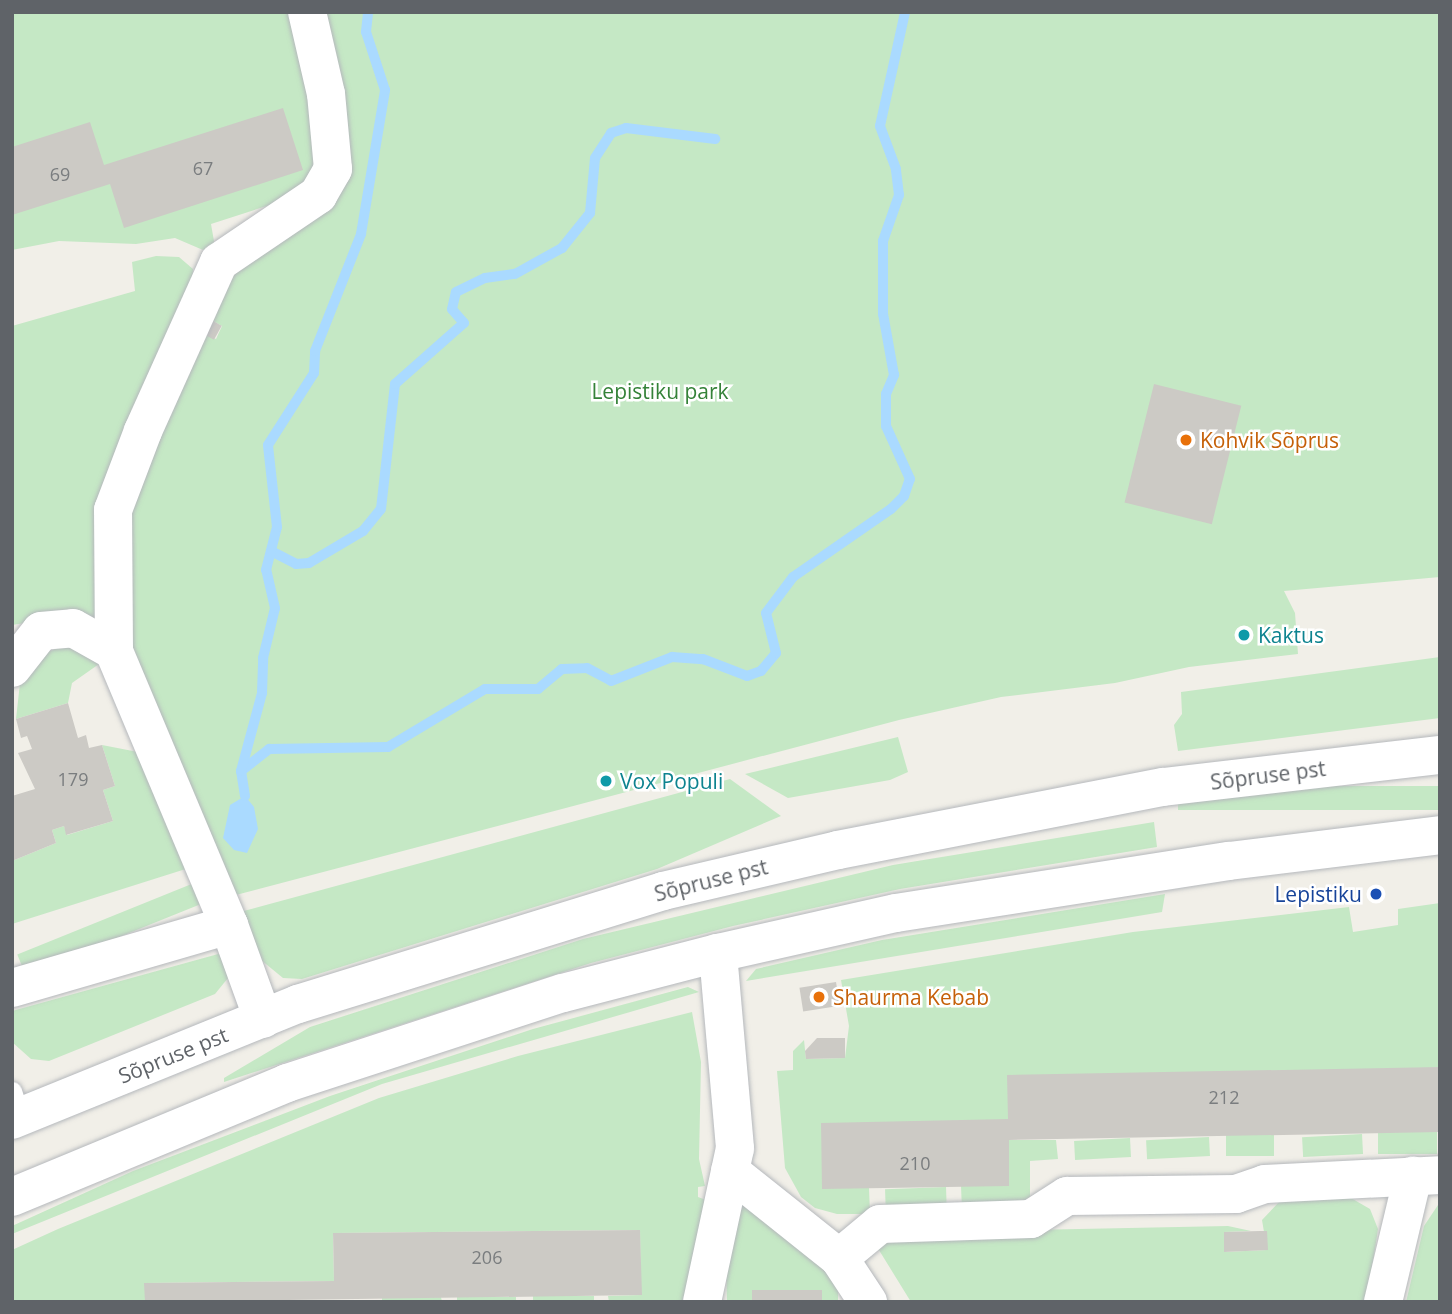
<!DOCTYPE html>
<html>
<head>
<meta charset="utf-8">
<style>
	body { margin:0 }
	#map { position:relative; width:1452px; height:1314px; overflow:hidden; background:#f1efe8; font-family:"Open Sans",sans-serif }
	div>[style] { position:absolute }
	.green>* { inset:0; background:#c5e8c5; transform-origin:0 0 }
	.water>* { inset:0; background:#aadaff }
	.stream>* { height:10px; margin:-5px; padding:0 5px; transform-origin:5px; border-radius:5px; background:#aadaff }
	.building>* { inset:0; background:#cccac5; transform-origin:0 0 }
	.roads { filter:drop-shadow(0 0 2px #b5b8bc) drop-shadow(0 0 2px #b5b8bc) }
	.lane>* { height:19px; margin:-9.5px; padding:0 9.5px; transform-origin:9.5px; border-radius:9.5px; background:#fff }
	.street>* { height:38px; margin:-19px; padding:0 19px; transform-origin:19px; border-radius:19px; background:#fff }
	.secondary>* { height:38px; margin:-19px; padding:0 19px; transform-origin:19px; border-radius:19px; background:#fff }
	.dots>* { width:19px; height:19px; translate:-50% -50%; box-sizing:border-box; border:4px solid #fff; border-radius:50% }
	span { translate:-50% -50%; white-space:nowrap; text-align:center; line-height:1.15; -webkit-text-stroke:5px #fff; paint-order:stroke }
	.number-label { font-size:18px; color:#7a7d7f }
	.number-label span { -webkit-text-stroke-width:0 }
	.park-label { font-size:21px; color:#348238 }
	.food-label { font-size:21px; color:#c56008 }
	.left { translate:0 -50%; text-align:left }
	.culture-label { font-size:21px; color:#0d838f }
	.street-label { font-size:21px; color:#5f6368 }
	.transit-label { font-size:21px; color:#164399 }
	.right { translate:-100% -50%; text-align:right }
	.frame { position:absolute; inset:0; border:14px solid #5f6368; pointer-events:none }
</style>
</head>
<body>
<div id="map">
	<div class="green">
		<i style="clip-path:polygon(12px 12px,295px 12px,324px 142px,313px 191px,211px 224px,215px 247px,203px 250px,175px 238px,136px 244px,59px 241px,12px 250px)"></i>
		<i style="clip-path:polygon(319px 12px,1440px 12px,1440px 577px,1284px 591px,1295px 613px,1298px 654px,1189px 667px,1115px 683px,1001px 697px,899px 720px,232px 896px,124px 657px,124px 506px,199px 331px,216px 339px,222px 326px,206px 317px,220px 285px,328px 206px)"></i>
		<i style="clip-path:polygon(156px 256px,179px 257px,193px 269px,192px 292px,176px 329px,103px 631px,76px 615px,12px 625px,12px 326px,135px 291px,132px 262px)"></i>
		<i style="clip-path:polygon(66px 645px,99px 664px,72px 683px,68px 703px,16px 719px,21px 674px,27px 660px)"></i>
		<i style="clip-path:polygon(1440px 657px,1440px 718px,1178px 751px,1174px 725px,1182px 714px,1181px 692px)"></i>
		<i style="clip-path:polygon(898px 737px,908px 772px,890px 780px,788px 798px,745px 774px)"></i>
		<i style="clip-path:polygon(102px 745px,143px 753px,192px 867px,12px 924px,12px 861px,56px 843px,52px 830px,64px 826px,67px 835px,113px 821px,103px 790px,115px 786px)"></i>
		<i style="clip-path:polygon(730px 779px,781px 816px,657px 869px,302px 979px,283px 978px,261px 960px,240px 912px)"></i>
		<i style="left:1440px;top:786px;width:24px;height:262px;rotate:90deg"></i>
		<i style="clip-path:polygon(1154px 822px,1157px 847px,900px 889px,733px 926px,591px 963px,224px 1082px,224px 1078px,310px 1027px,583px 939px,893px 865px)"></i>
		<i style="left:199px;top:881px;width:22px;height:196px;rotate:68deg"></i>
		<i style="clip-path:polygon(1165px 894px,1162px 912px,746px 981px,756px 969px,882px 940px)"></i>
		<i style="clip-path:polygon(1440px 903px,1440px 1067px,1008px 1119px,869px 1188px,870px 1214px,837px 1214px,815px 1208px,801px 1197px,785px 1168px,777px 1071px,793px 1070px,793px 1051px,804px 1040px,806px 1059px,845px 1058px,849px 1026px,841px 980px,1133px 932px,1349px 907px,1353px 932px,1398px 925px,1398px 909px)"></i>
		<i style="clip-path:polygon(229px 951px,228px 978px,215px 994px,49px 1061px,31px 1059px,12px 1042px,12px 1011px)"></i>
		<i style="clip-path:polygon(688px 987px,699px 992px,382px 1084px,12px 1234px,12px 1226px,133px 1171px,330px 1096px,533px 1029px)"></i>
		<i style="clip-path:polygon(692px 1012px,701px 1062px,699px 1159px,705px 1186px,698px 1187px,698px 1197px,714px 1203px,682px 1302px,609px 1302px,608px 1296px,641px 1295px,640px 1230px,333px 1233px,334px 1281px,145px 1283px,145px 1302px,12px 1302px,12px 1250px,58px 1229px,379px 1098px,518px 1056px)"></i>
		<i style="left:1437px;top:1132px;width:22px;height:59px;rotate:90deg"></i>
		<i style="left:1362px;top:1134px;width:20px;height:60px;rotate:87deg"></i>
		<i style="left:1274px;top:1135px;width:21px;height:48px;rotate:90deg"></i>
		<i style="left:1209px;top:1137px;width:19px;height:63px;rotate:87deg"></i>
		<i style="left:1130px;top:1138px;width:19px;height:56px;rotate:87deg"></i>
		<i style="clip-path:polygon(1009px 1140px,1056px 1140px,1058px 1159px,1030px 1161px,1030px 1201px,962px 1211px,961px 1186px,1009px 1186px)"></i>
		<i style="left:946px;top:1187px;width:24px;height:61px;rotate:88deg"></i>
		<i style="clip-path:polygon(1351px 1198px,1370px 1209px,1378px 1229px,1367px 1302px,911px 1302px,874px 1242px,1029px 1230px,1228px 1226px,1251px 1231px,1224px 1232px,1224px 1252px,1267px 1250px,1262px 1220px,1280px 1201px)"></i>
		<i style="clip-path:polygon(740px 1200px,838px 1277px,838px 1302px,822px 1302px,821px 1290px,753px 1290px,752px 1302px,727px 1302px,726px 1267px)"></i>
		<i style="clip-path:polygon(1440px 1202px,1440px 1301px,1406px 1302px,1424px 1226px)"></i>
		<i style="left:533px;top:1296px;width:61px;height:6px"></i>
		<i style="clip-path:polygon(441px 1297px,442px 1302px,382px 1302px,382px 1298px)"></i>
		<i style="left:457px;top:1297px;width:59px;height:5px"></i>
	</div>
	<div class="water">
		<i style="clip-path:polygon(245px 796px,254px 807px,258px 829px,247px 853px,234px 850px,223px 838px,230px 805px)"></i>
	</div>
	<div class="stream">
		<i style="left:271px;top:551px;width:28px;rotate:27deg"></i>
		<i style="left:296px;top:564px;width:13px;rotate:-4deg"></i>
		<i style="left:309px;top:563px;width:63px;rotate:-30.7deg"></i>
		<i style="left:363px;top:531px;width:28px;rotate:-51deg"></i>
		<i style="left:381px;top:509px;width:126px;rotate:-83.6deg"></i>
		<i style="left:395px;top:384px;width:92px;rotate:-41.5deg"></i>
		<i style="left:464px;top:323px;width:18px;rotate:-131deg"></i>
		<i style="left:452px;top:309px;width:17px;rotate:-77deg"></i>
		<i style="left:456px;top:292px;width:32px;rotate:-26deg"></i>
		<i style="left:485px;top:278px;width:30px;rotate:-8deg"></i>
		<i style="left:515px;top:274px;width:54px;rotate:-29deg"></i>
		<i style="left:562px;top:248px;width:45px;rotate:-51.3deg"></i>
		<i style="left:590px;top:213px;width:55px;rotate:-84.8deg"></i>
		<i style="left:595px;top:158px;width:30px;rotate:-57deg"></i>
		<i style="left:611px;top:133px;width:16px;rotate:-18deg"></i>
		<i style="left:626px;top:128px;width:90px;rotate:7deg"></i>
		<i style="left:241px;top:771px;width:36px;rotate:-38deg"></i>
		<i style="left:269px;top:749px;width:119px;rotate:-1deg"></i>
		<i style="left:388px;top:747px;width:113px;rotate:-30.9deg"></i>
		<i style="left:485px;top:689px;width:53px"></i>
		<i style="left:538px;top:689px;width:31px;rotate:-40deg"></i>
		<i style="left:562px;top:669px;width:25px;rotate:-2deg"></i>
		<i style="left:587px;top:668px;width:27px;rotate:28deg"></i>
		<i style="left:611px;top:681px;width:66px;rotate:-21.5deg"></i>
		<i style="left:672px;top:657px;width:31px;rotate:4deg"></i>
		<i style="left:703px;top:659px;width:47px;rotate:21.1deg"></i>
		<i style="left:747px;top:676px;width:15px;rotate:-20deg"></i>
		<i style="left:761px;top:671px;width:23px;rotate:-50deg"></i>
		<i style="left:776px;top:653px;width:41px;rotate:-104deg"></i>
		<i style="left:766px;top:613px;width:45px;rotate:-53.1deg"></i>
		<i style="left:793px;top:577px;width:119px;rotate:-34.8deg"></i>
		<i style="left:891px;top:509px;width:18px;rotate:-45deg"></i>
		<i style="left:904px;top:496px;width:18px;rotate:-71deg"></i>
		<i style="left:910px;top:479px;width:58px;rotate:-114.4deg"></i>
		<i style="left:886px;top:426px;width:32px;rotate:-90deg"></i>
		<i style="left:886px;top:394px;width:21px;rotate:-67deg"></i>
		<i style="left:894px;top:375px;width:62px;rotate:-100.2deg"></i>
		<i style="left:883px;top:314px;width:73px;rotate:-90deg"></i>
		<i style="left:883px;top:241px;width:49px;rotate:-70.8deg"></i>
		<i style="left:899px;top:195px;width:26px;rotate:-97deg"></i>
		<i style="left:896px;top:169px;width:46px;rotate:-110.4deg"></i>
		<i style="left:880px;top:126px;width:117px;rotate:-77.6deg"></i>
		<i style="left:245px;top:796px;width:25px;rotate:-99deg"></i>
		<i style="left:241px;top:771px;width:81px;rotate:-74.9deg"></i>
		<i style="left:262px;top:693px;width:35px;rotate:-88deg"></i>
		<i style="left:263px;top:658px;width:51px;rotate:-76.5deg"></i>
		<i style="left:275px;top:608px;width:39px;rotate:-103deg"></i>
		<i style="left:266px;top:570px;width:44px;rotate:-75.7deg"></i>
		<i style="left:277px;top:527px;width:82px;rotate:-96.3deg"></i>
		<i style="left:268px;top:445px;width:85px;rotate:-57.4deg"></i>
		<i style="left:314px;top:373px;width:22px;rotate:-87deg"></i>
		<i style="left:315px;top:351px;width:126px;rotate:-68.5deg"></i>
		<i style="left:361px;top:234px;width:146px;rotate:-80.5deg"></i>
		<i style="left:385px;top:90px;width:61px;rotate:-108.1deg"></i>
		<i style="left:366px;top:32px;width:20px;rotate:-84deg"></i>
	</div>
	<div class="building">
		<i style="clip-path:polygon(283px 108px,303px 170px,124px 228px,110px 184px,12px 215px,12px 147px,90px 122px,104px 165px)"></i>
		<i style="left:206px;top:317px;width:18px;height:16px;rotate:29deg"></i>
		<i style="left:1154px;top:384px;width:90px;height:122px;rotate:14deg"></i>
		<i style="clip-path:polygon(68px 703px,78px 738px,86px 735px,89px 748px,102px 745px,115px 786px,103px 790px,113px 821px,66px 835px,64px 826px,52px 830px,56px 843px,12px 861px,12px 796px,35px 789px,18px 753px,32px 749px,27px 736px,21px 738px,16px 719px)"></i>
		<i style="left:836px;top:982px;width:24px;height:37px;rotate:81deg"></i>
		<i style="clip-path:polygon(817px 1038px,845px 1038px,845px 1058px,806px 1059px,805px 1051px)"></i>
		<i style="clip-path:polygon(1440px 1067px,1440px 1132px,1009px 1140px,1009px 1186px,822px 1189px,821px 1123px,1008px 1119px,1007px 1075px)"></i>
		<i style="clip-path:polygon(640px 1230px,642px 1295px,145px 1302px,144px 1283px,334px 1281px,333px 1233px)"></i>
		<i style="clip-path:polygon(1260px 1231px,1267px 1231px,1268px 1250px,1224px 1252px,1224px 1232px)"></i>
		<i style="left:752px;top:1290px;width:70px;height:12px"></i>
	</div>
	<div class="roads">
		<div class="lane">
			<i style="left:12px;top:1091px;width:26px;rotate:72deg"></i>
		</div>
		<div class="street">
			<i style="left:12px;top:668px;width:47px;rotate:-51.9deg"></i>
			<i style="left:41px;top:631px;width:32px;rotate:-5deg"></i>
			<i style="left:73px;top:628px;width:47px;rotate:29.3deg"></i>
			<i style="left:12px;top:988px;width:226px;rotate:-16.2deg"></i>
			<i style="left:263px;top:1019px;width:100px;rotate:-109.9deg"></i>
			<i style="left:229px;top:925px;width:297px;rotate:-112.8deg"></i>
			<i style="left:114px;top:651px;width:141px;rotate:-90.4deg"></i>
			<i style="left:113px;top:510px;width:85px;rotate:-69.2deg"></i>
			<i style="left:143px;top:431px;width:185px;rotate:-65.8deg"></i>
			<i style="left:219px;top:262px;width:120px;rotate:-34.1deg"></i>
			<i style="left:318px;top:195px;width:30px;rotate:-60deg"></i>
			<i style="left:333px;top:169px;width:75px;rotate:-95.3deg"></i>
			<i style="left:326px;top:94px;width:84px;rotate:-103deg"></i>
			<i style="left:730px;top:1171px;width:139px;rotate:38.6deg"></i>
			<i style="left:839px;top:1258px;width:53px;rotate:56.6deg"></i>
			<i style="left:839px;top:1258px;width:53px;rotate:-39.7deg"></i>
			<i style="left:880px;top:1224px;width:151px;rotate:-1.9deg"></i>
			<i style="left:1031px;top:1219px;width:43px;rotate:-32.6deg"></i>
			<i style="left:1067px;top:1196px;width:169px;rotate:-0.7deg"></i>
			<i style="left:1236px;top:1194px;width:31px;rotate:-19deg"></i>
			<i style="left:1265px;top:1184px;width:175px;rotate:-2.9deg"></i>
			<i style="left:702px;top:1302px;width:157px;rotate:-77.9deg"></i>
			<i style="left:735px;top:1148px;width:196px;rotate:-95deg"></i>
			<i style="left:1383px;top:1302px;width:130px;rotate:-76.6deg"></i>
		</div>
		<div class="secondary">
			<i style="left:12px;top:1120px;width:309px;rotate:-22.1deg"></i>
			<i style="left:298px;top:1004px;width:382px;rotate:-17.2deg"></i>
			<i style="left:663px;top:891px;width:180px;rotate:-13.2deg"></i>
			<i style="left:838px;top:850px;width:331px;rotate:-11deg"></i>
			<i style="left:1163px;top:787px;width:279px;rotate:-6.6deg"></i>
			<i style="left:12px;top:1197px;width:298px;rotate:-22.5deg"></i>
			<i style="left:287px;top:1083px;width:290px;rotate:-18.1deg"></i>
			<i style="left:563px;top:993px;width:160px;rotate:-14.5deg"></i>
			<i style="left:718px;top:953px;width:182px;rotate:-12.7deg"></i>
			<i style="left:896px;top:913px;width:337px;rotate:-8.9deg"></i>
			<i style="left:1229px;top:861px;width:213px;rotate:-7deg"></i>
		</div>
	</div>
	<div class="dots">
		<i style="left:1186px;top:440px;background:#e8710a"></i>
		<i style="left:1244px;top:635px;background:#0f9aa8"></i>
		<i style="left:606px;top:781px;background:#0f9aa8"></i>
		<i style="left:1376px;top:894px;background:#1a4fb4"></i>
		<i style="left:819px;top:997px;background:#e8710a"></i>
	</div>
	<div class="number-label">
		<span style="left:203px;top:168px">67</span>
		<span style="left:60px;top:174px">69</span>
		<span style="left:73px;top:779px">179</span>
		<span style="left:1224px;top:1097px">212</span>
		<span style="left:915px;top:1163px">210</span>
		<span style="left:487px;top:1257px">206</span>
	</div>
	<div class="park-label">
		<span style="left:660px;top:391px">Lepistiku park</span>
	</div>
	<div class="food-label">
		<span class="left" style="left:1200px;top:440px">Kohvik Sõprus</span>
		<span class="left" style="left:833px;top:997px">Shaurma Kebab</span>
	</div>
	<div class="culture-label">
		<span class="left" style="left:1258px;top:635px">Kaktus</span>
		<span class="left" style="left:620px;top:781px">Vox Populi</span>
	</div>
	<div class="street-label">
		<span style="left:1268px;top:775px;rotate:-7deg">Sõpruse pst</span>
		<span style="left:711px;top:880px;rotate:-14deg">Sõpruse pst</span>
		<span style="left:173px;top:1055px;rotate:-22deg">Sõpruse pst</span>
	</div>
	<div class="transit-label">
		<span class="right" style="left:1362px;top:894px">Lepistiku</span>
	</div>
	<div class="frame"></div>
</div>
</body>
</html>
